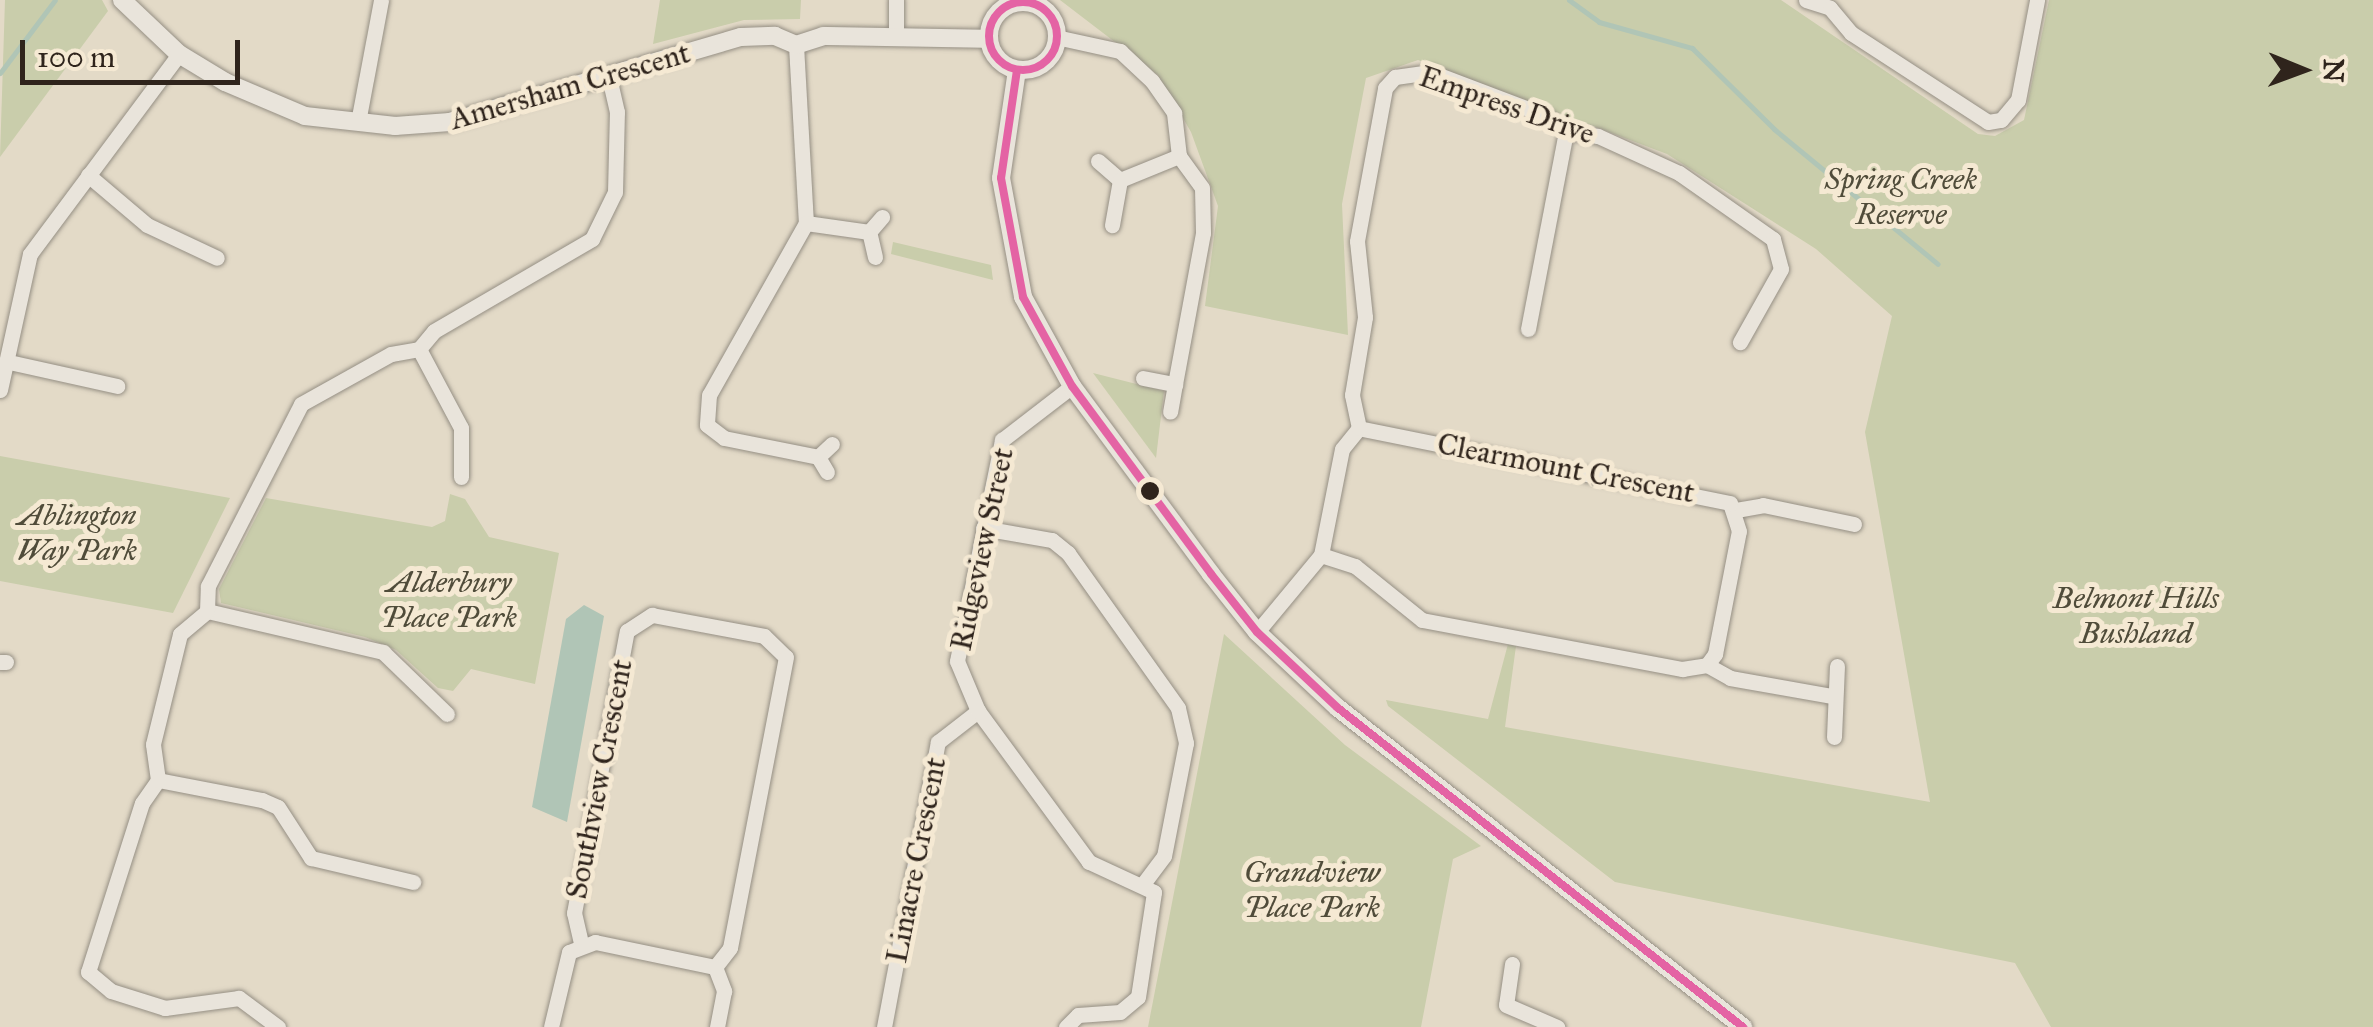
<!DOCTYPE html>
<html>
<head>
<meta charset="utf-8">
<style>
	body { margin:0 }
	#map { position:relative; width:2373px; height:1027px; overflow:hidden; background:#e3dac7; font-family:"IM FELL Great Primer",serif }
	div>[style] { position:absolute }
	.green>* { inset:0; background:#c9cdab }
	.water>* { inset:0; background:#b0c5b6 }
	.stream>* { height:5px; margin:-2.5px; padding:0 2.5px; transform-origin:2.5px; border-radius:2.5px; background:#b0c5b6 }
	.roads { filter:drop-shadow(0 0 2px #958f84) drop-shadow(0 0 2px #958f84) }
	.minor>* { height:15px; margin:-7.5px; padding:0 7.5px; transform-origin:7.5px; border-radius:7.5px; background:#e9e4db }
	.tertiary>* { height:18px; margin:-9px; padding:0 9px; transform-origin:9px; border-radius:9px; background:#e9e4db }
	.tertiary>.ring { margin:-9px; padding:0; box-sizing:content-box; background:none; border:18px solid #e9e4db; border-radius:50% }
	.bus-1>* { height:8px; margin:-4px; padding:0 4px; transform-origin:4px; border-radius:4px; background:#e463a4 }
	.bus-1>.ring { margin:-4px; padding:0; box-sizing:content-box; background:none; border:8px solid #e463a4; border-radius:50% }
	.dots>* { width:28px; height:28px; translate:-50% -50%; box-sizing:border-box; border:5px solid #f5e9d3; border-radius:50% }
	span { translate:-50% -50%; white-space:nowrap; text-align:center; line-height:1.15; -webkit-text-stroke:10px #f5e9d3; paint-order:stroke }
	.street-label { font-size:30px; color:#2f241c }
	.park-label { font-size:30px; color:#504c3a; font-style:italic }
	.north { position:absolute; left:2253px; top:20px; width:100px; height:100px; -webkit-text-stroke:8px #f5e9d3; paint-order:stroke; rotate:91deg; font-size:28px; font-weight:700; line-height:40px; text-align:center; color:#2f241c }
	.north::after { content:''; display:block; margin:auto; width:35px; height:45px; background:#2f241c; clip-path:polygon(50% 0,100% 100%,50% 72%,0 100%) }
	.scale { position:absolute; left:20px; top:40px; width:220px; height:45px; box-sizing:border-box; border:5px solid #2f241c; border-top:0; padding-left:12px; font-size:30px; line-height:35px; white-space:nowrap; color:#2f241c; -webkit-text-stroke:8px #f5e9d3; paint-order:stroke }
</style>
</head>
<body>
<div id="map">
	<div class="green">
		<i style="clip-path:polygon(5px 0,102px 0,108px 11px,0 157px)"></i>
		<i style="clip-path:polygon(660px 0,801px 0,800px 19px,744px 20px,653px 44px)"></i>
		<i style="clip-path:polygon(1060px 0,1781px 0,1978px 134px,1995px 136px,2024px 120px,2049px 0,2373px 0,2373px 1027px,2051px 1027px,2015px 963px,1615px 882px,1388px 706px,1386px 700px,1488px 719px,1508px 644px,1516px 646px,1505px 727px,1930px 802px,1865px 432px,1892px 316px,1816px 249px,1667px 154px,1418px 60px,1366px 78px,1342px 204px,1348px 335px,1205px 306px,1218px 206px,1191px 132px,1158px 75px)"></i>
		<i style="clip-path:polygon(893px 242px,991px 265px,993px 280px,891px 254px)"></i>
		<i style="clip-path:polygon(1093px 373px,1164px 391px,1156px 458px)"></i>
		<i style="clip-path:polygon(0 456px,230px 498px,173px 613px,0 581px)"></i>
		<i style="clip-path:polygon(450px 494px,465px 499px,489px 537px,559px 553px,535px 684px,471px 669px,453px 691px,438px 688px,396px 650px,365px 637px,221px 603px,219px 589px,266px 498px,432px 527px,445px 521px)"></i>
		<i style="clip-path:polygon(1224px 634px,1345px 745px,1481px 846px,1453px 859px,1421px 1027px,1148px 1027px)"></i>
	</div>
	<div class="water">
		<i style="clip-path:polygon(584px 605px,604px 616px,567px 822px,532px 807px,566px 619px)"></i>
	</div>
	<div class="stream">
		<i style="left:1569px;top:0;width:37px;rotate:36deg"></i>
		<i style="left:1599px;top:22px;width:97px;rotate:15.6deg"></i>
		<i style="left:1692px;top:48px;width:115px;rotate:44.6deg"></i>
		<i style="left:1774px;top:129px;width:212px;rotate:39.5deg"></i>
		<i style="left:0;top:73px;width:91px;rotate:-53deg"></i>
	</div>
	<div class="roads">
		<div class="minor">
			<i style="left:1806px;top:0;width:25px;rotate:18deg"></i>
			<i style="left:1830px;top:8px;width:33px;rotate:50deg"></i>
			<i style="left:1851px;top:33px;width:163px;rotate:33deg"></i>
			<i style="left:1988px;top:122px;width:13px;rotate:-9deg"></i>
			<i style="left:2001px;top:120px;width:26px;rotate:-50deg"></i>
			<i style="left:2018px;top:100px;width:102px;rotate:-79.2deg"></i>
			<i style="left:896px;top:35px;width:35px;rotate:-90deg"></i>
			<i style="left:1056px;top:37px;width:66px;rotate:12.3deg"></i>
			<i style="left:1120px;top:51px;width:44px;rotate:43.2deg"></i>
			<i style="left:1152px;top:81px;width:39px;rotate:55deg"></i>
			<i style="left:1174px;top:113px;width:43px;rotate:83.4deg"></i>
			<i style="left:1179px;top:156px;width:39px;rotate:54deg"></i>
			<i style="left:1202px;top:188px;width:45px;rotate:88.7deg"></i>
			<i style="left:1203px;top:233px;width:154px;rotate:100.5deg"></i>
			<i style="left:796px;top:45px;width:178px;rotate:86.8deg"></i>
			<i style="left:806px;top:223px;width:197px;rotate:119.4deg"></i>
			<i style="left:709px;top:395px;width:30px;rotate:94deg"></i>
			<i style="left:707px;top:425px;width:21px;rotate:37deg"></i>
			<i style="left:724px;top:438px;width:96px;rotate:11.4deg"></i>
			<i style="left:358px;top:122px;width:124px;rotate:-79.3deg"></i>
			<i style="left:1098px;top:161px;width:29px;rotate:41deg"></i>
			<i style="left:1120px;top:180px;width:46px;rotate:100.1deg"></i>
			<i style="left:88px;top:175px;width:77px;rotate:40.3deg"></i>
			<i style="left:147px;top:225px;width:77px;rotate:25.2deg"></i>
			<i style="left:1120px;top:180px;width:64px;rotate:-22.1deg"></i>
			<i style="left:806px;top:223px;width:64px;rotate:8.1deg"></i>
			<i style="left:875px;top:257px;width:26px;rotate:-103deg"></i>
			<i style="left:869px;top:232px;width:20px;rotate:-49deg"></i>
			<i style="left:1528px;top:329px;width:202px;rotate:-79.1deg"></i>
			<i style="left:419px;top:349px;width:89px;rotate:62deg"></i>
			<i style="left:461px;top:428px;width:49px;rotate:90deg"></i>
			<i style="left:9px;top:362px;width:111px;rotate:12.5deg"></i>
			<i style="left:1143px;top:378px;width:33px;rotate:11deg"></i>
			<i style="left:1175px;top:384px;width:28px;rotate:100deg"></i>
			<i style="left:0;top:390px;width:139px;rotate:-77.6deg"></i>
			<i style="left:30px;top:254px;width:249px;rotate:-53.3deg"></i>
			<i style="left:827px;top:472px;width:17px;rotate:-121deg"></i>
			<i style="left:818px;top:457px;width:19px;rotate:-43deg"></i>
			<i style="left:1736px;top:510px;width:27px;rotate:-10deg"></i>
			<i style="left:1763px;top:505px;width:93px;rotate:11.8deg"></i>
			<i style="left:983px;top:528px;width:70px;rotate:9.9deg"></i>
			<i style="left:1052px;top:540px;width:21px;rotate:39deg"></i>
			<i style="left:1068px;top:553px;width:190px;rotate:54.6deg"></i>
			<i style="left:1178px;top:708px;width:36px;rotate:77deg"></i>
			<i style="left:1186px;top:743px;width:115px;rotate:101deg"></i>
			<i style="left:1164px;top:856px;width:34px;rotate:127deg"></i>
			<i style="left:1321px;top:555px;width:36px;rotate:18deg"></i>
			<i style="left:1355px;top:566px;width:86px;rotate:38.9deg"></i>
			<i style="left:1422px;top:620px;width:265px;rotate:10.7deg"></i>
			<i style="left:1682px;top:669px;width:25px;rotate:-9deg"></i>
			<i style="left:1707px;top:665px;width:14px;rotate:-54deg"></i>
			<i style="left:1715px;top:654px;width:125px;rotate:-79deg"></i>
			<i style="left:1739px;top:531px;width:29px;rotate:-108deg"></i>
			<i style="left:1730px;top:503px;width:379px;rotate:-168.6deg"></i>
			<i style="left:207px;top:611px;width:181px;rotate:13.1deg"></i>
			<i style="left:383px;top:652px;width:89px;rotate:44.1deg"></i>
			<i style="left:1257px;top:632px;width:100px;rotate:-50.3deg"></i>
			<i style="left:1321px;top:555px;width:108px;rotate:-78.8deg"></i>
			<i style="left:1342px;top:449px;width:27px;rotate:-51deg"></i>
			<i style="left:1359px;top:428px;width:34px;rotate:-102deg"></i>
			<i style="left:1352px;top:395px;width:79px;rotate:-80.5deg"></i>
			<i style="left:1365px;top:317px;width:76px;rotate:-96deg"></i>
			<i style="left:1357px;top:241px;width:156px;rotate:-79.6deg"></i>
			<i style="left:1385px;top:88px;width:15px;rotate:-48deg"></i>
			<i style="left:1395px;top:77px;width:36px;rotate:-8deg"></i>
			<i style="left:1431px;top:72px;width:124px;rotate:20.8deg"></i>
			<i style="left:1547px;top:116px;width:24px;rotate:38deg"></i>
			<i style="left:1566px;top:131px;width:32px;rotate:9deg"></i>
			<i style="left:1598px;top:136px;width:89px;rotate:24.6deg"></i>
			<i style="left:1679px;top:173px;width:115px;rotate:35.1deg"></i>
			<i style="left:1773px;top:239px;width:31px;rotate:75deg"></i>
			<i style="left:1781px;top:269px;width:84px;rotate:119.3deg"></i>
			<i style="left:0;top:662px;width:6px"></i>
			<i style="left:1707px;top:665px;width:26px;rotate:29deg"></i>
			<i style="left:1730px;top:678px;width:104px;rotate:10deg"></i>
			<i style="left:1834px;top:737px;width:71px;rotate:-87.6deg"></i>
			<i style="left:158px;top:780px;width:106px;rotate:10.9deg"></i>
			<i style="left:262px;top:800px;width:17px;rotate:24deg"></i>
			<i style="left:278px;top:807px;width:61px;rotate:57.1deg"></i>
			<i style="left:311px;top:858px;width:105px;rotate:13.2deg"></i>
			<i style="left:581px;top:943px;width:31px;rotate:-103deg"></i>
			<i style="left:574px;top:913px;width:287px;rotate:-79.4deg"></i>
			<i style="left:627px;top:631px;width:30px;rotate:-33deg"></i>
			<i style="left:652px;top:615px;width:114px;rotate:10.6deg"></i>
			<i style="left:764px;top:636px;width:30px;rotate:44deg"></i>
			<i style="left:786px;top:657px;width:296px;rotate:100.9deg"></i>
			<i style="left:730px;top:948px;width:24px;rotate:128deg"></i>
			<i style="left:1512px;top:964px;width:41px;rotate:98.3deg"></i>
			<i style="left:1506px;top:1005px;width:56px;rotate:23.3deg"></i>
			<i style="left:278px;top:1027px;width:49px;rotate:-143.4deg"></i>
			<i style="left:239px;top:998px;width:75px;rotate:172.3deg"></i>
			<i style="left:165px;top:1008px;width:57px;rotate:-162.5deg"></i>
			<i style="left:111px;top:991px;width:30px;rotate:-140deg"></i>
			<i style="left:88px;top:972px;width:177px;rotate:-72.3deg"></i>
			<i style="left:142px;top:803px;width:28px;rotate:-55deg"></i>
			<i style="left:158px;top:780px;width:36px;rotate:-98deg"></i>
			<i style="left:153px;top:744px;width:113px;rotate:-76.2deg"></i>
			<i style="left:180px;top:634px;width:35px;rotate:-40deg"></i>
			<i style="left:207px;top:611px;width:25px;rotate:-88deg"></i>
			<i style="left:208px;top:586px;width:204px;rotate:-62.9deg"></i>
			<i style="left:301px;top:404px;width:103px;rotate:-29.1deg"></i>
			<i style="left:391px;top:354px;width:28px;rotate:-10deg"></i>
			<i style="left:419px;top:349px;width:23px;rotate:-50deg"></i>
			<i style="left:434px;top:331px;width:183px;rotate:-30.2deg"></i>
			<i style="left:592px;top:239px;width:52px;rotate:-63.9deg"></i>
			<i style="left:615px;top:192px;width:80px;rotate:-88.6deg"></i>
			<i style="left:617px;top:112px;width:36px;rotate:-103deg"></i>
			<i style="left:551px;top:1027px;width:77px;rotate:-76.5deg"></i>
			<i style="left:569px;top:952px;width:28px;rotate:-21deg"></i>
			<i style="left:595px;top:942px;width:123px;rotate:11.8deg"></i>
			<i style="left:715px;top:967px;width:26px;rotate:69deg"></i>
			<i style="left:724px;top:991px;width:37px;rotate:101deg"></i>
			<i style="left:884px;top:1027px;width:290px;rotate:-79.3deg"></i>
			<i style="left:938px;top:742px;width:51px;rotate:-37.8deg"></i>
			<i style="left:1066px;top:1027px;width:17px;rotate:-45deg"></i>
			<i style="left:1078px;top:1015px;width:42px;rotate:-4.1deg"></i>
			<i style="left:1120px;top:1012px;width:23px;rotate:-40deg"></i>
			<i style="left:1138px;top:997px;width:106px;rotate:-81.3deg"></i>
			<i style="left:1154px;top:892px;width:72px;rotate:-155.2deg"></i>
			<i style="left:1089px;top:862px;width:187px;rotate:-126.3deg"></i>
			<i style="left:978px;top:711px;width:54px;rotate:-112.8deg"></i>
			<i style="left:957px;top:661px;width:226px;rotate:-78.5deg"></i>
			<i style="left:1002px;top:440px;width:88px;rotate:-37.6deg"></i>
		</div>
		<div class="tertiary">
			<i style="left:122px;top:0;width:79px;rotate:43.5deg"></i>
			<i style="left:179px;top:54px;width:54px;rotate:31.3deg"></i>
			<i style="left:225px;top:82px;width:87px;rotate:23deg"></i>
			<i style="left:305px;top:116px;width:91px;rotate:6.3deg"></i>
			<i style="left:395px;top:126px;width:55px;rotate:-4.2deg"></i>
			<i style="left:450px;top:122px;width:303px;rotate:-16.3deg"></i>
			<i style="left:741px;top:37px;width:34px;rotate:-2deg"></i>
			<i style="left:775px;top:36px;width:23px;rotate:23deg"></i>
			<i style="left:796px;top:45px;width:28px;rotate:-18deg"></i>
			<i style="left:823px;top:36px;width:166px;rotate:1deg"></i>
			<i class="ring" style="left:989px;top:2px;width:50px;height:50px"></i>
			<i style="left:1017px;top:70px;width:109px;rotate:98.4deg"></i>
			<i style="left:1001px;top:178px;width:121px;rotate:79.5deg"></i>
			<i style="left:1023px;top:297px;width:102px;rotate:61.2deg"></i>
			<i style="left:1072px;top:386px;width:234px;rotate:53.5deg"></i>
			<i style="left:1211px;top:574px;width:74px;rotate:51.6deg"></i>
			<i style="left:1257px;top:632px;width:111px;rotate:43.2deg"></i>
			<i style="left:1338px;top:708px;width:516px;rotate:38.23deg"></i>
		</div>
	</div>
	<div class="bus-1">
		<i class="ring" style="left:989px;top:2px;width:60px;height:60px"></i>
		<i style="left:1017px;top:70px;width:109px;rotate:98.4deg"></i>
		<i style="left:1001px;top:178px;width:121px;rotate:79.5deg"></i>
		<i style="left:1023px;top:297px;width:102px;rotate:61.2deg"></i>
		<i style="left:1072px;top:386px;width:234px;rotate:53.5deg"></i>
		<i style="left:1211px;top:574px;width:74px;rotate:51.6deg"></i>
		<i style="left:1257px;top:632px;width:111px;rotate:43.2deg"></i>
		<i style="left:1338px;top:708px;width:516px;rotate:38.23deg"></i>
	</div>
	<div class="dots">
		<i style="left:1150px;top:491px;background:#2f241c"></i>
	</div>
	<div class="street-label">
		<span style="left:570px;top:86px;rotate:-16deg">Amersham Crescent</span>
		<span style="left:1507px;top:105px;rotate:19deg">Empress Drive</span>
		<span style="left:1566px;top:468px;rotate:11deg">Clearmount Crescent</span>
		<span style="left:982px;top:549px;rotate:-78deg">Ridgeview Street</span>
		<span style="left:599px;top:779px;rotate:-79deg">Southview Crescent</span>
		<span style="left:916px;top:860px;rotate:-79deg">Linacre Crescent</span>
	</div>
	<div class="park-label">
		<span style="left:1901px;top:196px">Spring Creek<br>Reserve</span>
		<span style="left:77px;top:532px">Ablington<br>Way Park</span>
		<span style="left:449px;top:599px">Alderbury<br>Place Park</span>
		<span style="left:2136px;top:615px">Belmont Hills<br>Bushland</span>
		<span style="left:1312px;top:889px">Grandview<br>Place Park</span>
	</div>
	<div class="north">N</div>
	<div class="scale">100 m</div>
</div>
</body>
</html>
